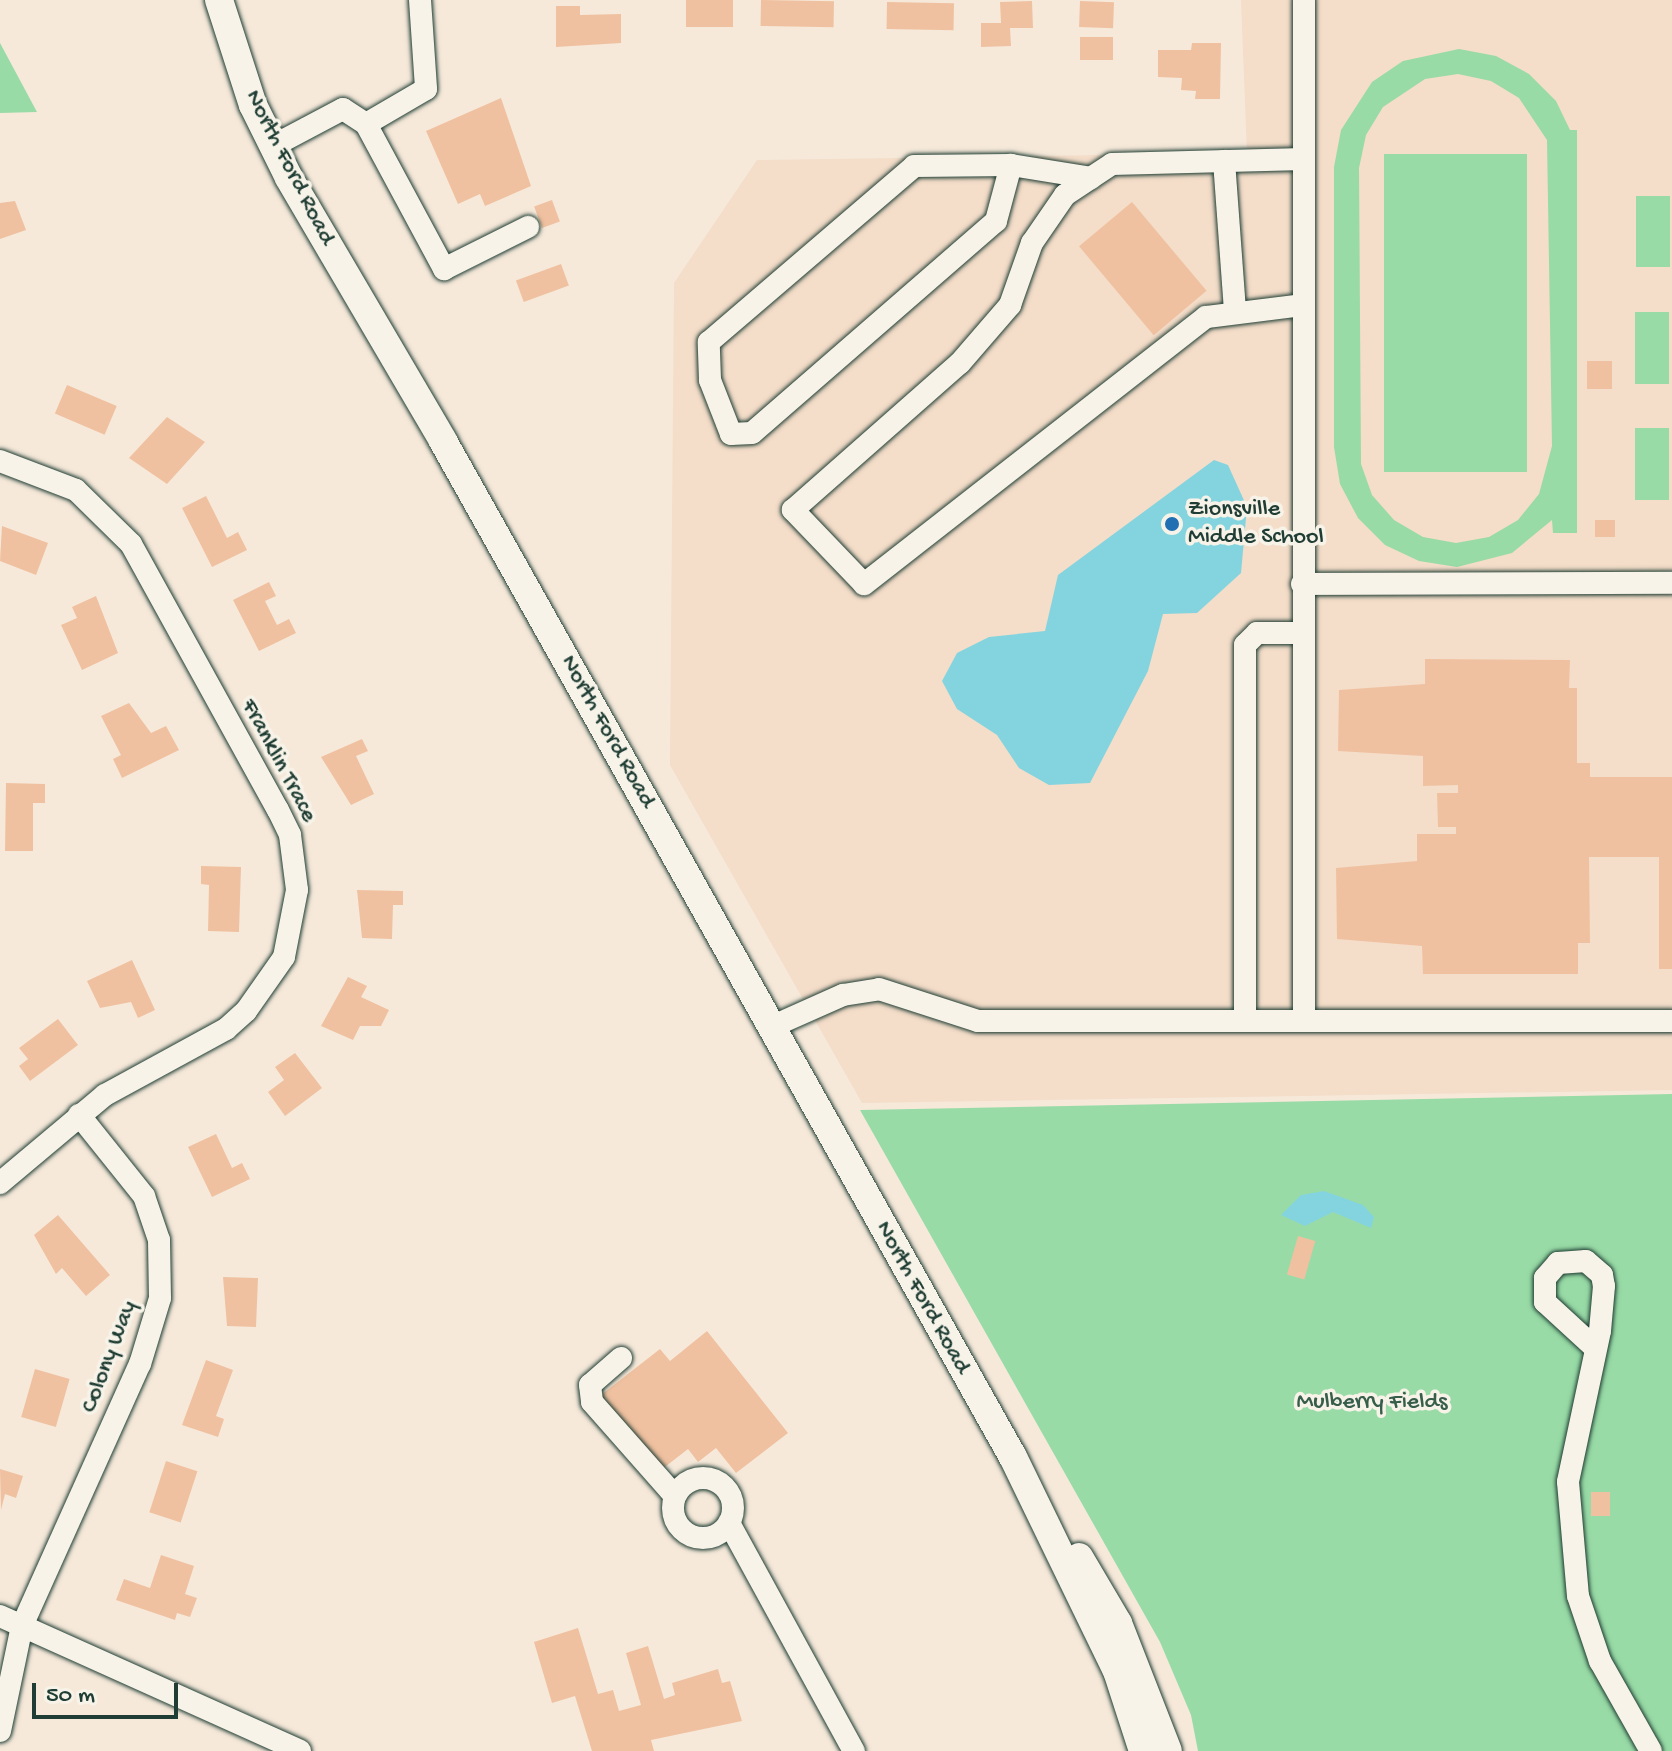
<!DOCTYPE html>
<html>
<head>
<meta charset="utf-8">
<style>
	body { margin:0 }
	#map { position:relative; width:1672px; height:1751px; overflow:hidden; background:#f6e9da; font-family:"Gochi Hand",sans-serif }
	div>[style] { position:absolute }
	.built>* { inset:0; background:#f4ddc9 }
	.green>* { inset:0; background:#98dba6; transform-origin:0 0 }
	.water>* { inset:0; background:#84d4df }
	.building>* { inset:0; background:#f0c1a0; transform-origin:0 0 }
	.roads { filter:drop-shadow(0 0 2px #1f3d34) drop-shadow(0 0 2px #1f3d34) }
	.minor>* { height:22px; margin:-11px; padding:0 11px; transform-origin:11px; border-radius:11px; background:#f7f3e8 }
	.minor>.ring { margin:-11px; padding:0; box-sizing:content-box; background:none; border:22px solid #f7f3e8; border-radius:50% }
	.major>* { height:28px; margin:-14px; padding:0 14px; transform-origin:14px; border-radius:14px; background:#f7f3e8 }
	.dots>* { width:22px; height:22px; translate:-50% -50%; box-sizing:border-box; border:4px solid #f7f3e8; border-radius:50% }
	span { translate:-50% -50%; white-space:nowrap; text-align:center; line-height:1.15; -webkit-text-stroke:7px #f7f3e8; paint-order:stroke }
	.street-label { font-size:24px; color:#1f3d34 }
	.poi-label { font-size:24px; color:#1f3d34 }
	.left { translate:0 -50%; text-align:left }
	.park-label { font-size:24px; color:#375d4b }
	.scale { position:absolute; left:32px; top:1683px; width:146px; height:36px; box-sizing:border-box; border:4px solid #1f3d34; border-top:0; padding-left:10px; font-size:24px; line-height:28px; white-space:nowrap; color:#1f3d34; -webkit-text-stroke:6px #f7f3e8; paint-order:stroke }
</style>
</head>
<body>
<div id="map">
	<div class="built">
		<i style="clip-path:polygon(1241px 0,1672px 0,1672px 1090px,862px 1103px,670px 765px,674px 283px,757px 160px,1247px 153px)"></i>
	</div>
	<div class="green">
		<i style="clip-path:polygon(0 43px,37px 112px,0 113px)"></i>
		<i style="clip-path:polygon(evenodd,1459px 49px,1496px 56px,1529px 74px,1556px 101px,1570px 130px,1577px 130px,1577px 533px,1553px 533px,1552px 520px,1512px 553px,1457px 567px,1419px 561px,1385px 545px,1358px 518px,1340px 484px,1334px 447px,1334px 167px,1341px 130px,1372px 82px,1403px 61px,1459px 49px,1458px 74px,1491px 81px,1519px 98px,1547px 140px,1552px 446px,1539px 494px,1518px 520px,1489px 537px,1456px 543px,1423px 537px,1394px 520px,1372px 495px,1361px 464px,1359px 168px,1366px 135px,1383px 107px,1425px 79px,1458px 74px)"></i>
		<i style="left:1384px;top:154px;width:143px;height:318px"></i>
		<i style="left:1636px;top:196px;width:34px;height:71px"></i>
		<i style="left:1635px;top:312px;width:34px;height:72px"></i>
		<i style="left:1635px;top:428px;width:34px;height:72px"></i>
		<i style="clip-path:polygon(1672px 1094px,1672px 1751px,1198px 1751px,1191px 1715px,1160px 1642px,860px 1110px)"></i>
	</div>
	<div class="water">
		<i style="clip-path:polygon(1214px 460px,1228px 465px,1247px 507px,1241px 573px,1197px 613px,1163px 614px,1148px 671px,1090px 783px,1049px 785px,1019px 768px,997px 735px,957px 709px,942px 681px,957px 653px,989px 637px,1045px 631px,1058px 575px)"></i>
		<i style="clip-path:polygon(1324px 1191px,1363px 1205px,1374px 1217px,1371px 1228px,1333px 1212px,1305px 1226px,1281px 1215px,1301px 1195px)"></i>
	</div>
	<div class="building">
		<i style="left:686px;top:0;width:47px;height:27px"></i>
		<i style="left:761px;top:0;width:73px;height:26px;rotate:1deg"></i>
		<i style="clip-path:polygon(1032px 1px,1033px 28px,1010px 28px,1011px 46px,981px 47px,981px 23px,1001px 23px,1000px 2px)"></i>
		<i style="left:1080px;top:1px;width:34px;height:26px;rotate:2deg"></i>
		<i style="left:887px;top:2px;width:67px;height:27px;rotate:1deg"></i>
		<i style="clip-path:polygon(556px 6px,580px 6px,580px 15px,621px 14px,621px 43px,556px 47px)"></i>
		<i style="left:1080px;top:37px;width:33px;height:23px"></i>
		<i style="clip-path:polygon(1192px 43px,1221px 43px,1220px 99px,1195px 99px,1196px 91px,1181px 90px,1182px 78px,1158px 77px,1158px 50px,1191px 50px)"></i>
		<i style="clip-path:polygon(501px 98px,531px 186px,485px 206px,480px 194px,458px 204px,426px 131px)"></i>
		<i style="left:552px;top:200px;width:23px;height:19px;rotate:70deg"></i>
		<i style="clip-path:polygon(15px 201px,26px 230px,0 239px,0 203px)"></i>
		<i style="left:1132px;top:202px;width:116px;height:69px;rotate:50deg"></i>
		<i style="left:561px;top:264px;width:23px;height:48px;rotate:70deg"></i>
		<i style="left:1587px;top:361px;width:25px;height:28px"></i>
		<i style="left:67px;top:385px;width:54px;height:31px;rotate:23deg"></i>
		<i style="clip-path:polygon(167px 417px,205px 442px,167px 484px,129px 458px)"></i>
		<i style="clip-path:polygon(206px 496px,227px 538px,238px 532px,247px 550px,212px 567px,182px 508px)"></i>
		<i style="left:1615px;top:520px;width:17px;height:20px;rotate:90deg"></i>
		<i style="clip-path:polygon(2px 526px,48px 543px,36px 575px,0 561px)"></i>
		<i style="clip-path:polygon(269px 582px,276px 596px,265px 601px,277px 625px,289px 619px,296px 633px,259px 651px,233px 600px)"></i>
		<i style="clip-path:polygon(96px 596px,118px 653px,82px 670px,61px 625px,77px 618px,72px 607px)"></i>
		<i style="clip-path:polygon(1425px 659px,1570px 660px,1569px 688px,1577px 688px,1577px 763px,1590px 763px,1590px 777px,1672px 777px,1672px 969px,1659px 969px,1659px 857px,1589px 857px,1590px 943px,1578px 943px,1578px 974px,1423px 974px,1422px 946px,1337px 939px,1336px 868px,1417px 861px,1417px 834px,1456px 834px,1456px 827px,1438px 827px,1437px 793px,1458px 793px,1458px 785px,1423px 786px,1423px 756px,1338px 751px,1339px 690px,1425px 684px)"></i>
		<i style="clip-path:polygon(129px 703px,151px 733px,166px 726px,179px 750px,122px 778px,113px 759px,121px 755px,101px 716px)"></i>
		<i style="clip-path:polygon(362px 739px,368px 751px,356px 756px,374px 794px,351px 805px,321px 757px)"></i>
		<i style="clip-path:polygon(6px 783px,45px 784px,45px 803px,33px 803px,33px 851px,5px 851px)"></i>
		<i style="clip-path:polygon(201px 866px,241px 867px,239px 932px,208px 931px,209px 885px,201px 884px)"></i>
		<i style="clip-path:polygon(357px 890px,403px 891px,403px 905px,393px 905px,392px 939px,362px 938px)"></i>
		<i style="clip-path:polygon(132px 960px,155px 1010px,138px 1018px,131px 1002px,100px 1008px,87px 981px)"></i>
		<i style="clip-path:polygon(348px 977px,367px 986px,361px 997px,389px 1010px,381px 1026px,360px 1026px,353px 1040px,321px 1026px)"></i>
		<i style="clip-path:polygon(58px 1019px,78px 1045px,30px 1081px,19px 1066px,28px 1059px,19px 1048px)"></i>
		<i style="clip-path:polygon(295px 1053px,322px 1088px,285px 1116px,268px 1092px,284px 1080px,275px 1067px)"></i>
		<i style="clip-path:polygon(216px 1134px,232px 1168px,242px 1163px,250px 1179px,212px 1197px,188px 1147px)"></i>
		<i style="clip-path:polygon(58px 1215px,110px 1275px,86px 1296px,62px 1268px,56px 1274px,34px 1235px)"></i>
		<i style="left:1298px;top:1236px;width:18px;height:40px;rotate:16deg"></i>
		<i style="clip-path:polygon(223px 1277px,258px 1278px,256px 1327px,227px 1326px)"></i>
		<i style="clip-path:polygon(707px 1331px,788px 1433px,736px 1473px,716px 1448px,698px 1462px,688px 1449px,661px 1470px,601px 1395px,660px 1349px,670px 1361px)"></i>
		<i style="clip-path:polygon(206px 1360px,233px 1370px,216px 1416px,224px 1419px,218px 1437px,182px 1425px)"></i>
		<i style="left:35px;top:1369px;width:36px;height:50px;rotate:16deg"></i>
		<i style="left:166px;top:1461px;width:33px;height:54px;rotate:18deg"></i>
		<i style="clip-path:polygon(0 1469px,23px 1476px,16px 1498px,5px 1494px,1px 1510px)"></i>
		<i style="left:1591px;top:1492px;width:19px;height:24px"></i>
		<i style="clip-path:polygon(161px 1555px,194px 1566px,185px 1594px,197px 1598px,190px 1617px,177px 1613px,175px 1620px,116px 1600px,124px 1579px,150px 1588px)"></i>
		<i style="clip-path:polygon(578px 1628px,598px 1694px,613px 1690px,619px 1711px,641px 1705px,626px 1653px,648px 1646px,664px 1699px,675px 1695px,672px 1683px,718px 1669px,722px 1683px,730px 1681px,742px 1721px,651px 1740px,654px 1751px,592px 1751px,575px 1696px,552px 1703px,534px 1642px)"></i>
	</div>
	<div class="roads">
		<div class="minor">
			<i style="left:420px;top:0;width:89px;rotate:86.1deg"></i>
			<i style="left:426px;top:89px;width:69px;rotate:149.7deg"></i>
			<i style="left:366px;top:124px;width:165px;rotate:61.7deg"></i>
			<i style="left:444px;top:269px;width:94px;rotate:-26.6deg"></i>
			<i style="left:273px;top:146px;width:79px;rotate:-27.9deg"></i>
			<i style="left:343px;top:109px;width:27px;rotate:33deg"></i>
			<i style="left:1224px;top:161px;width:150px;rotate:85.8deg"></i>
			<i style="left:1011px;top:165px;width:58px;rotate:105deg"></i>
			<i style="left:996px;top:221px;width:323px;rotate:139deg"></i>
			<i style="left:752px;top:433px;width:21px;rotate:177deg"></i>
			<i style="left:731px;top:434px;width:58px;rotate:-111.3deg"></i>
			<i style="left:710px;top:380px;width:38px;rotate:-92deg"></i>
			<i style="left:709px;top:342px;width:270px;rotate:-40.6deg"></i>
			<i style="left:914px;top:166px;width:97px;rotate:-0.6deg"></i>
			<i style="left:1011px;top:165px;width:81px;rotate:9.2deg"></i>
			<i style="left:1303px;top:305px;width:98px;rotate:172.9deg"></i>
			<i style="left:1206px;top:317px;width:434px;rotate:142deg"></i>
			<i style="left:864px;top:584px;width:103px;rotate:-133.8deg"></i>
			<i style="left:793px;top:510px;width:222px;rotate:-41.4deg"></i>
			<i style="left:960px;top:363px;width:77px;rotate:-49.2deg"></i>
			<i style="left:1010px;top:305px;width:66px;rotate:-70.5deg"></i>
			<i style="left:1032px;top:243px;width:58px;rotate:-55.5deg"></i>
			<i style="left:1065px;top:195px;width:56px;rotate:-33.4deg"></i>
			<i style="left:1112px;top:164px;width:192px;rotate:-1.5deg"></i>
			<i style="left:0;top:461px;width:81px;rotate:20.9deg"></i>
			<i style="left:76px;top:490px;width:77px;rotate:44.5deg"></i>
			<i style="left:131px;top:544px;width:304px;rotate:61.1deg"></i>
			<i style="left:278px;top:810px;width:28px;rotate:64deg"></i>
			<i style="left:290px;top:835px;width:55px;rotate:82.7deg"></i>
			<i style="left:297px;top:890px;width:68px;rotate:101deg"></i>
			<i style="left:284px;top:957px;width:66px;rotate:125.1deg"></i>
			<i style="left:246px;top:1011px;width:27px;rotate:138deg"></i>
			<i style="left:226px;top:1029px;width:138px;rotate:151.4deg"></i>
			<i style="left:105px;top:1095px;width:137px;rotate:140deg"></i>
			<i style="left:1302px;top:584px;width:370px;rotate:-0.2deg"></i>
			<i style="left:1245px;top:1021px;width:376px;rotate:-90deg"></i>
			<i style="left:1245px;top:645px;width:17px;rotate:-45deg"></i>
			<i style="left:1257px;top:633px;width:47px"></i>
			<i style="left:1304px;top:1021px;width:1021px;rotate:-90deg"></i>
			<i style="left:771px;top:1027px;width:79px;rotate:-24deg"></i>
			<i style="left:843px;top:995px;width:36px;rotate:-9deg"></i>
			<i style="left:879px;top:989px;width:104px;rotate:17.9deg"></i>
			<i style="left:978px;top:1021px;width:694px"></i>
			<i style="left:1595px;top:1348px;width:68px;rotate:-137.4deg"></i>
			<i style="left:1545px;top:1302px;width:24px;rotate:-90deg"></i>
			<i style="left:1545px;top:1278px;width:20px;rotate:-49deg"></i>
			<i style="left:1558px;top:1263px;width:28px;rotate:-4deg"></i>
			<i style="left:1586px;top:1261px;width:21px;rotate:41deg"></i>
			<i style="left:1602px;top:1275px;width:11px;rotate:80deg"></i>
			<i style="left:1604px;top:1286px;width:45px;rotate:95.1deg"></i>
			<i style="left:1600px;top:1331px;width:154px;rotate:102deg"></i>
			<i style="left:1568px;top:1482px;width:114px;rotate:85deg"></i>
			<i style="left:1578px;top:1596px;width:69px;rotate:71.3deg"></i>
			<i style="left:1600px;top:1661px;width:103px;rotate:60.5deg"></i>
			<i style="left:621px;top:1358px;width:41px;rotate:138.9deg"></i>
			<i style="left:590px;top:1385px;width:17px;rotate:83deg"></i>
			<i style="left:592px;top:1402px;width:125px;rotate:48.6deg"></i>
			<i class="ring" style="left:673px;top:1478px;width:38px;height:38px"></i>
			<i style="left:729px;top:1523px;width:260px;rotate:61.3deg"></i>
			<i style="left:0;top:1616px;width:329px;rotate:24.2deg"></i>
			<i style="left:0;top:1731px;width:107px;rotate:-78.2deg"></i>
			<i style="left:22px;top:1626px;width:287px;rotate:-65.8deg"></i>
			<i style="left:140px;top:1364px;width:69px;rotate:-73.1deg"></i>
			<i style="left:160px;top:1298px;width:58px;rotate:-91deg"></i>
			<i style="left:159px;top:1240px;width:46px;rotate:-108.8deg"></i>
			<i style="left:144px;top:1196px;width:104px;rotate:-128.7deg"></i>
		</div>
		<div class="major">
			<i style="left:219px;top:0;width:110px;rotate:72.1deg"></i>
			<i style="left:253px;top:105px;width:81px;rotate:63.7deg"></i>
			<i style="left:289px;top:178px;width:305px;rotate:59.6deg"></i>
			<i style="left:443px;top:441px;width:1165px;rotate:60.71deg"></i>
			<i style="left:1013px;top:1457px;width:238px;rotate:64.1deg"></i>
			<i style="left:1117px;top:1671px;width:84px;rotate:72deg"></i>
			<i style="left:1079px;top:1557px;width:77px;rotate:59.4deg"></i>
			<i style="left:1118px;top:1623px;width:137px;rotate:68.7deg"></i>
		</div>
	</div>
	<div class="dots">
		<i style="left:1172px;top:524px;background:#1f6fb2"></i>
	</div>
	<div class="street-label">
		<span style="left:289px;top:168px;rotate:63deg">North Ford Road</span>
		<span style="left:607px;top:732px;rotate:61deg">North Ford Road</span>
		<span style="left:278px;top:761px;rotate:62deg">Franklin Trace</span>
		<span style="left:922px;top:1298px;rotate:61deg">North Ford Road</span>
		<span style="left:110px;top:1357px;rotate:-69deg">Colony Way</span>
	</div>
	<div class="poi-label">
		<span class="left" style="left:1188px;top:524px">Zionsville<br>Middle School</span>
	</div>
	<div class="park-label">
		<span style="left:1372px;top:1403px">Mulberry Fields</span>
	</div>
	<div class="scale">50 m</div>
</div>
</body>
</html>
